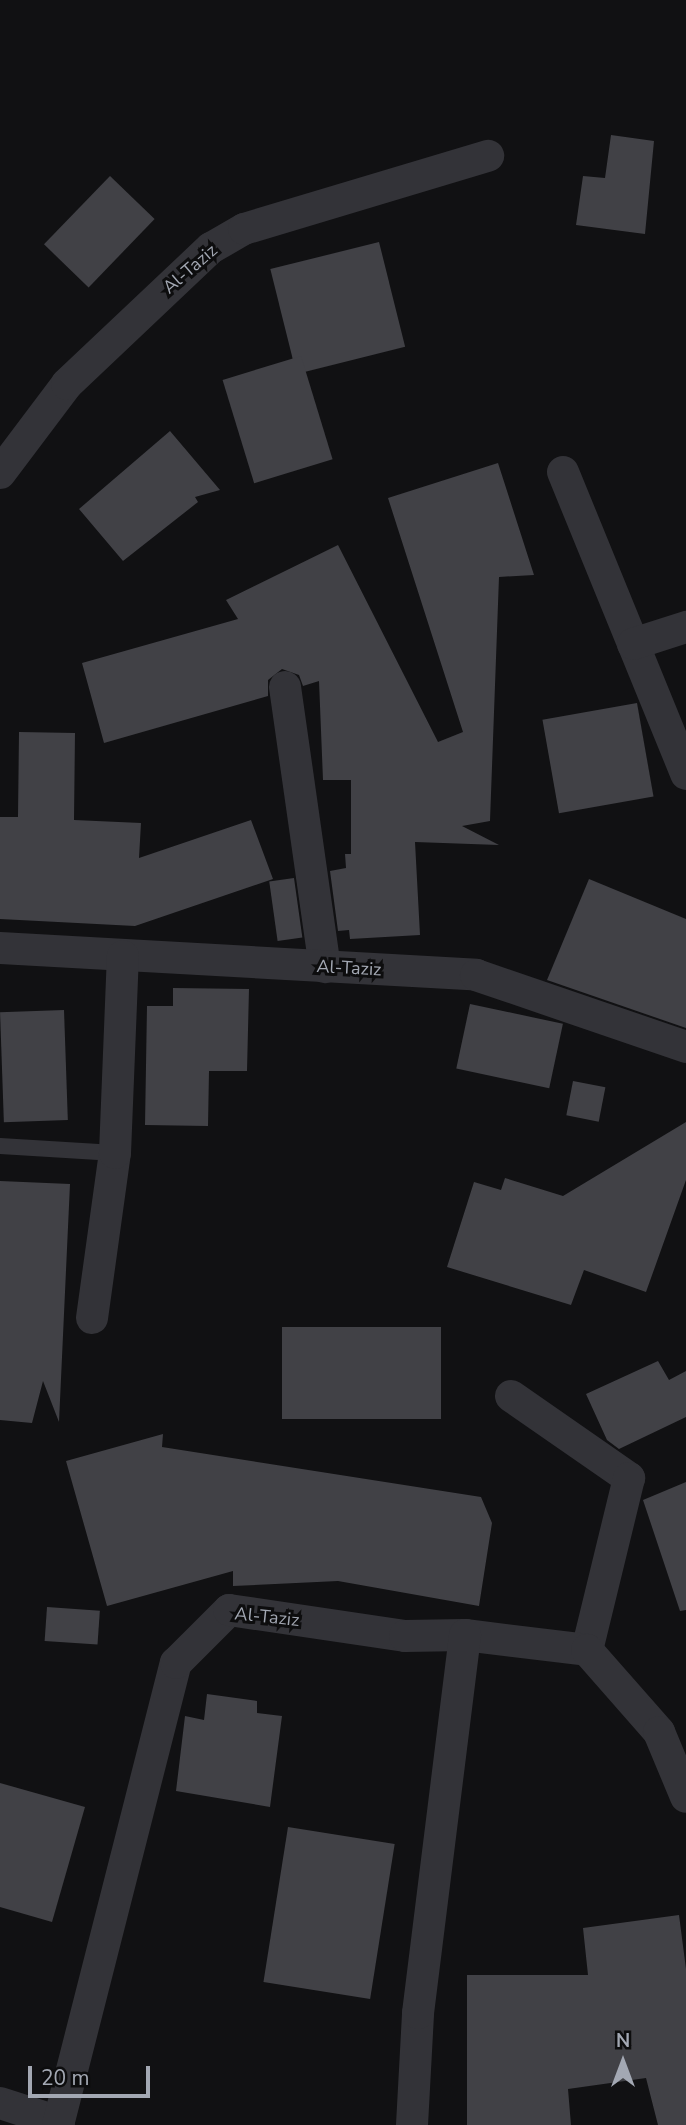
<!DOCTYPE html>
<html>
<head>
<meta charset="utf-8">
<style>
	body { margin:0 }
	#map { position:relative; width:686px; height:2125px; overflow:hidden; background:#111113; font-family:"Nunito Sans",sans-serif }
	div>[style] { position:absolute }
	.building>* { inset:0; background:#414146; transform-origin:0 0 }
	.lane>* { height:16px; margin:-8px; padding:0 8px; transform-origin:8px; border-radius:8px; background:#333338 }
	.street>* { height:32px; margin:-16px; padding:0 16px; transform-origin:16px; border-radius:16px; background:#333338 }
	span { translate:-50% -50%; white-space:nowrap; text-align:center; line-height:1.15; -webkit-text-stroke:6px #0d0d0e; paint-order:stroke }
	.street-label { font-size:18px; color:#a3a8b3 }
	.north { position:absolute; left:588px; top:2027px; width:70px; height:70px; -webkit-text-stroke:5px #0d0d0e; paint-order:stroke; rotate:0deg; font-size:19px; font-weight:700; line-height:28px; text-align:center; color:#a3a8b3 }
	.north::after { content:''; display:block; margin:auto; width:24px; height:32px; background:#a3a8b3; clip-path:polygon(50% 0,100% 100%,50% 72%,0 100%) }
	.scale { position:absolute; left:28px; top:2066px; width:122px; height:32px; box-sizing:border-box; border:4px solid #a3a8b3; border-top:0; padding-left:9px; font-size:21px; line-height:24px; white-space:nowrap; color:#a3a8b3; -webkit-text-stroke:5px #0d0d0e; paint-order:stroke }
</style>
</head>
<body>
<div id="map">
	<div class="building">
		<i style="clip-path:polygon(611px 135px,654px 141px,645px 234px,576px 225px,583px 176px,605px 178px)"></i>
		<i style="left:110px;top:176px;width:62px;height:95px;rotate:44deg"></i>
		<i style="left:379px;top:242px;width:108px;height:112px;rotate:76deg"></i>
		<i style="left:301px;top:356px;width:108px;height:82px;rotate:73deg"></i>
		<i style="clip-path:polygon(170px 431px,220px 490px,195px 497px,198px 502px,123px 561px,79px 509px)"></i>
		<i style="clip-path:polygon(498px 463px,534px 575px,499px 577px,490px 821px,462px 826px,499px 845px,415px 842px,420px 935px,350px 939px,349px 930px,338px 931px,330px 871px,346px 868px,345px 854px,351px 854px,351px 780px,323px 780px,319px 681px,303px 686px,299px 675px,282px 669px,268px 680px,268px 696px,104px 743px,82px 663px,238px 619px,226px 600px,338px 545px,438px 742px,463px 732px,388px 498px)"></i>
		<i style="left:637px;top:703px;width:95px;height:96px;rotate:80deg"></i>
		<i style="clip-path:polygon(19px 732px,75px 733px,74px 820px,141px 823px,139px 858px,251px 820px,273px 879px,135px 926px,0 919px,0 817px,18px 817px)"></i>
		<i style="left:294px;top:878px;width:60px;height:25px;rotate:82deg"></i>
		<i style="clip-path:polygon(589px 879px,686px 919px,686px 1028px,547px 980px)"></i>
		<i style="clip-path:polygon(173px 988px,249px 989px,247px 1071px,209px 1071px,208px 1126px,145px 1125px,147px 1006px,173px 1006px)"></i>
		<i style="left:470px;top:1004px;width:95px;height:66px;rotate:12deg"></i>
		<i style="left:64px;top:1010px;width:110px;height:64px;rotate:88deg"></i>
		<i style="left:573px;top:1081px;width:33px;height:35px;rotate:11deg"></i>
		<i style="clip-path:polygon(686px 1122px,686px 1180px,646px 1292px,584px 1270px,571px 1305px,447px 1267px,474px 1182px,501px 1190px,505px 1178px,563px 1196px)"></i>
		<i style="clip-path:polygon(0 1181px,70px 1184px,59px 1422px,43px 1381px,32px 1423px,0 1420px)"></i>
		<i style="left:282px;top:1327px;width:159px;height:92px"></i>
		<i style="clip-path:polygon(658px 1361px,669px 1380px,686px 1371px,686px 1417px,619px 1449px,607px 1440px,586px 1394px)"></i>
		<i style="clip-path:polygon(163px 1434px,162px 1447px,481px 1497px,492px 1523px,479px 1606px,338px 1581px,233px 1586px,233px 1571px,107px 1606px,66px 1461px)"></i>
		<i style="clip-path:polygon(686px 1482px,686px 1610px,680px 1611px,643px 1500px)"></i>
		<i style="left:47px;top:1607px;width:53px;height:34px;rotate:4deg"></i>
		<i style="clip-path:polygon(207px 1694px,257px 1701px,257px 1713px,282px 1716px,270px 1807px,176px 1791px,185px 1716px,204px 1720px)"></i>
		<i style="clip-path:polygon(0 1783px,85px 1807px,52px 1922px,0 1907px)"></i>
		<i style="left:288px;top:1827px;width:108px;height:157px;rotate:9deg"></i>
		<i style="clip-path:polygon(679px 1915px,686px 1969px,686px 2125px,658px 2125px,646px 2078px,568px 2089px,571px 2125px,467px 2125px,467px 1975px,588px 1975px,583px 1928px)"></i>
	</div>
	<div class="lane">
		<i style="left:0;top:1146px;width:115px;rotate:3.5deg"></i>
	</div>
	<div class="street">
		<i style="left:563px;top:472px;width:326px;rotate:67.8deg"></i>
		<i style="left:0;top:473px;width:111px;rotate:-53deg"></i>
		<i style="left:67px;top:384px;width:198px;rotate:-43.4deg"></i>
		<i style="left:211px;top:248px;width:38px;rotate:-30deg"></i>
		<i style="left:244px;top:229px;width:255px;rotate:-16.7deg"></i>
		<i style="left:633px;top:644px;width:56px;rotate:-17.8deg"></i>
		<i style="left:285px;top:687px;width:283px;rotate:81.9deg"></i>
		<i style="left:0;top:948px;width:477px;rotate:3.2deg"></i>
		<i style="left:476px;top:975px;width:222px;rotate:18.9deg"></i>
		<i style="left:92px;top:1318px;width:167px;rotate:-82.1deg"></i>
		<i style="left:115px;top:1153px;width:197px;rotate:-87.7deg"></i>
		<i style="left:511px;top:1396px;width:144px;rotate:34.8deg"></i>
		<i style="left:629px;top:1478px;width:177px;rotate:103.7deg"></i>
		<i style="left:0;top:2103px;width:62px;rotate:17.9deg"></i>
		<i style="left:58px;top:2125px;width:477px;rotate:-75.7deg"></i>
		<i style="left:176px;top:1663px;width:75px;rotate:-45deg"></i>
		<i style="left:229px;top:1610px;width:178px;rotate:8.4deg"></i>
		<i style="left:405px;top:1636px;width:60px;rotate:-1deg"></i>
		<i style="left:465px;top:1635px;width:123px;rotate:7deg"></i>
		<i style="left:587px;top:1650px;width:109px;rotate:48.7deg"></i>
		<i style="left:659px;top:1732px;width:70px;rotate:67.4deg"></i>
		<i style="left:412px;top:2125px;width:112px;rotate:-86.9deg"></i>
		<i style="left:418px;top:2013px;width:381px;rotate:-82.9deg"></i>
	</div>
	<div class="street-label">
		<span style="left:190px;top:269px;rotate:-41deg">Al-Taziz</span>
		<span style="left:349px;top:968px;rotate:3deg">Al-Taziz</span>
		<span style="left:267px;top:1617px;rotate:6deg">Al-Taziz</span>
	</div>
	<div class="north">N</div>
	<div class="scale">20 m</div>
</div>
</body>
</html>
